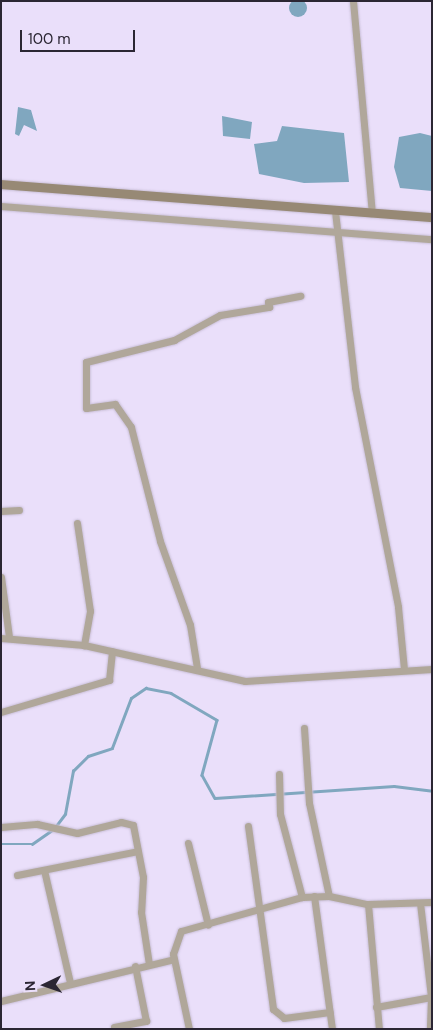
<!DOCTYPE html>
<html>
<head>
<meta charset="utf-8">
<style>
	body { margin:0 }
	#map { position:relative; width:433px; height:1030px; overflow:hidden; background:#eadffa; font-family:"DM Sans",sans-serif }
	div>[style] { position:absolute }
	.water>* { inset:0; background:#80a7bf }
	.round { border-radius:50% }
	.stream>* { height:2.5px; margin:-1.25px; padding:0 1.25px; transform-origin:1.25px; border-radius:1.25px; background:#80a7bf }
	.roads { filter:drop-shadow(0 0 1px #c8bed6) drop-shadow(0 0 1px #c8bed6) }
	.street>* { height:7px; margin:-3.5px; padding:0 3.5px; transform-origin:3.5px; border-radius:3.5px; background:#b0a79a }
	.secondary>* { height:9px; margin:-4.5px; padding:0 4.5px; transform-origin:4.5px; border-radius:4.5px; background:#978975 }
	span { translate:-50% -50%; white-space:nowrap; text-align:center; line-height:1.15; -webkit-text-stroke:4.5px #eadffa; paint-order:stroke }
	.frame { position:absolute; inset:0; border:2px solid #2b2633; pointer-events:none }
	.north { position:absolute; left:20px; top:960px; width:50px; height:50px; -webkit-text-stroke:4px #eadffa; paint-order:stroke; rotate:267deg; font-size:14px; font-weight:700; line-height:20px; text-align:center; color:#2b2633 }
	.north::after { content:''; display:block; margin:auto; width:18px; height:22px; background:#2b2633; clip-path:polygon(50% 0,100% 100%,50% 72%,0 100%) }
	.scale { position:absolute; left:20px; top:30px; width:115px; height:22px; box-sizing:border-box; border:2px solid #2b2633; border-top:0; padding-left:6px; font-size:15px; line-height:18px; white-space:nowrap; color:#2b2633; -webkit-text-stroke:4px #eadffa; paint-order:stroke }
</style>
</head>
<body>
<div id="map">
	<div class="water">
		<i class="round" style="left:289px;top:-1px;width:18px;height:18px"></i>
		<i style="clip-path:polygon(18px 107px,31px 110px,37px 131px,24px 125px,19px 136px,15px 134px)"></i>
		<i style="clip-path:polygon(222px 116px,252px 122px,250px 139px,223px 136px)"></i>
		<i style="clip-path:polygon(282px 126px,344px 133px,349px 182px,304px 183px,259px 174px,254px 144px,277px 141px)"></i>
		<i style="clip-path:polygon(420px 133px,432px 136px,432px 191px,400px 188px,394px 167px,399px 137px)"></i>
	</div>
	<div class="stream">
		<i style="left:56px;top:826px;width:15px;rotate:-53deg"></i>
		<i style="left:65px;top:814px;width:44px;rotate:-79.5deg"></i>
		<i style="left:73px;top:771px;width:21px;rotate:-45deg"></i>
		<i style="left:88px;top:756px;width:25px;rotate:-18deg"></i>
		<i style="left:112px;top:748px;width:53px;rotate:-69.2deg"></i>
		<i style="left:131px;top:698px;width:18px;rotate:-34deg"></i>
		<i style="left:146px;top:688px;width:25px;rotate:11deg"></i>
		<i style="left:171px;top:693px;width:53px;rotate:30.4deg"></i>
		<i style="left:217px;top:720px;width:57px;rotate:105.3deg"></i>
		<i style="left:202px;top:775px;width:26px;rotate:61deg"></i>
		<i style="left:215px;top:798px;width:179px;rotate:-3.8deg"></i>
		<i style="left:394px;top:786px;width:38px;rotate:7deg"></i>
		<i style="left:1px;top:844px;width:31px"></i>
		<i style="left:32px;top:844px;width:24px;rotate:-35deg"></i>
	</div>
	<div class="roads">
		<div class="street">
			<i style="left:353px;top:1px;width:213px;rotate:84.9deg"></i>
			<i style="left:1px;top:206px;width:432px;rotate:4.4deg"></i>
			<i style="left:335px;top:211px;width:177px;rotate:83.5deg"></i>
			<i style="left:355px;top:387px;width:224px;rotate:78.9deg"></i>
			<i style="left:398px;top:607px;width:62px;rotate:84.5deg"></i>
			<i style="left:1px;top:511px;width:18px;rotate:-3deg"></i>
			<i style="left:77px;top:523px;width:89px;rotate:81.6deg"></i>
			<i style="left:90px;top:611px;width:35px;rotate:100deg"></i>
			<i style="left:1px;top:577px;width:61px;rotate:82.4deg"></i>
			<i style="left:1px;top:638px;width:83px;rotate:4.8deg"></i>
			<i style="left:84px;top:645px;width:165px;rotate:12.6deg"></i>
			<i style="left:245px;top:681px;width:187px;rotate:-3.7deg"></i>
			<i style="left:197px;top:668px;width:44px;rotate:-99.2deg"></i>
			<i style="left:190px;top:625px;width:89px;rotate:-109.7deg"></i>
			<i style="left:160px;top:541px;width:118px;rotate:-104.3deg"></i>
			<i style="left:131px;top:427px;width:28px;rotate:-125deg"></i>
			<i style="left:115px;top:404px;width:29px;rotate:172deg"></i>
			<i style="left:86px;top:408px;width:46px;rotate:-90deg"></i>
			<i style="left:86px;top:362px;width:91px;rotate:-14deg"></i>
			<i style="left:174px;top:340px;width:52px;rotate:-28.5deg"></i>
			<i style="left:220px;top:315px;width:50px;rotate:-9.3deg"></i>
			<i style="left:269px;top:307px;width:5px;rotate:-101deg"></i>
			<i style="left:268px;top:302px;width:33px;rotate:-11deg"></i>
			<i style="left:1px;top:712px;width:113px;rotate:-16.5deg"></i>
			<i style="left:109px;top:680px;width:29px;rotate:-84deg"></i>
			<i style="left:304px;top:728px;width:75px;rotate:86.2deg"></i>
			<i style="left:309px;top:803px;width:95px;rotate:77.9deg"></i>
			<i style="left:279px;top:774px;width:40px;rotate:88.6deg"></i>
			<i style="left:280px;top:814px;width:86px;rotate:75.2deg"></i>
			<i style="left:248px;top:826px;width:185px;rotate:82.2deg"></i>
			<i style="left:273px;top:1009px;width:14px;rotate:39deg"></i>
			<i style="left:284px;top:1018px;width:46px;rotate:-7.4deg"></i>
			<i style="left:1px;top:827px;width:36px;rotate:-5deg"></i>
			<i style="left:37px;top:824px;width:41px;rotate:12.7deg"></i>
			<i style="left:77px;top:833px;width:45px;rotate:-14deg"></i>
			<i style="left:121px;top:822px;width:12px;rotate:14deg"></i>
			<i style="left:133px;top:825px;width:53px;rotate:79.1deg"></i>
			<i style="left:143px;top:877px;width:35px;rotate:93deg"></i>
			<i style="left:141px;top:912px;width:53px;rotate:81.3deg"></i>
			<i style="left:188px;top:843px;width:84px;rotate:76.3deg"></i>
			<i style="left:44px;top:870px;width:116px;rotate:77deg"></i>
			<i style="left:17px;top:875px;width:123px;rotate:-11.2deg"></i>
			<i style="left:314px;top:896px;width:134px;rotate:82.3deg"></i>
			<i style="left:420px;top:903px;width:95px;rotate:83.3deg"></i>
			<i style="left:431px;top:997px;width:32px;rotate:92deg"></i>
			<i style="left:368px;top:904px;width:125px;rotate:85deg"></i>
			<i style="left:1px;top:1001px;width:178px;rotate:-13.6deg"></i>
			<i style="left:376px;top:1007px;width:56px;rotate:-10.3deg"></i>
			<i style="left:114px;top:1027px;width:33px;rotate:-11deg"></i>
			<i style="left:146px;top:1021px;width:56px;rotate:-101.3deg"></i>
			<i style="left:189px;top:1029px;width:77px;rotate:-102deg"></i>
			<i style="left:173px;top:954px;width:24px;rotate:-71deg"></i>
			<i style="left:181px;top:931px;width:126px;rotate:-15.7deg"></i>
			<i style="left:302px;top:897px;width:27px;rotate:-2deg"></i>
			<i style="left:329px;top:896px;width:40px;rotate:12deg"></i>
			<i style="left:368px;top:904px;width:64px;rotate:-1.8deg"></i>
		</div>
		<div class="secondary">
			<i style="left:1px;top:184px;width:432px;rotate:4.4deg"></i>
		</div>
	</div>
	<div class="frame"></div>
	<div class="north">N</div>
	<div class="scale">100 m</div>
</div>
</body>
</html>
